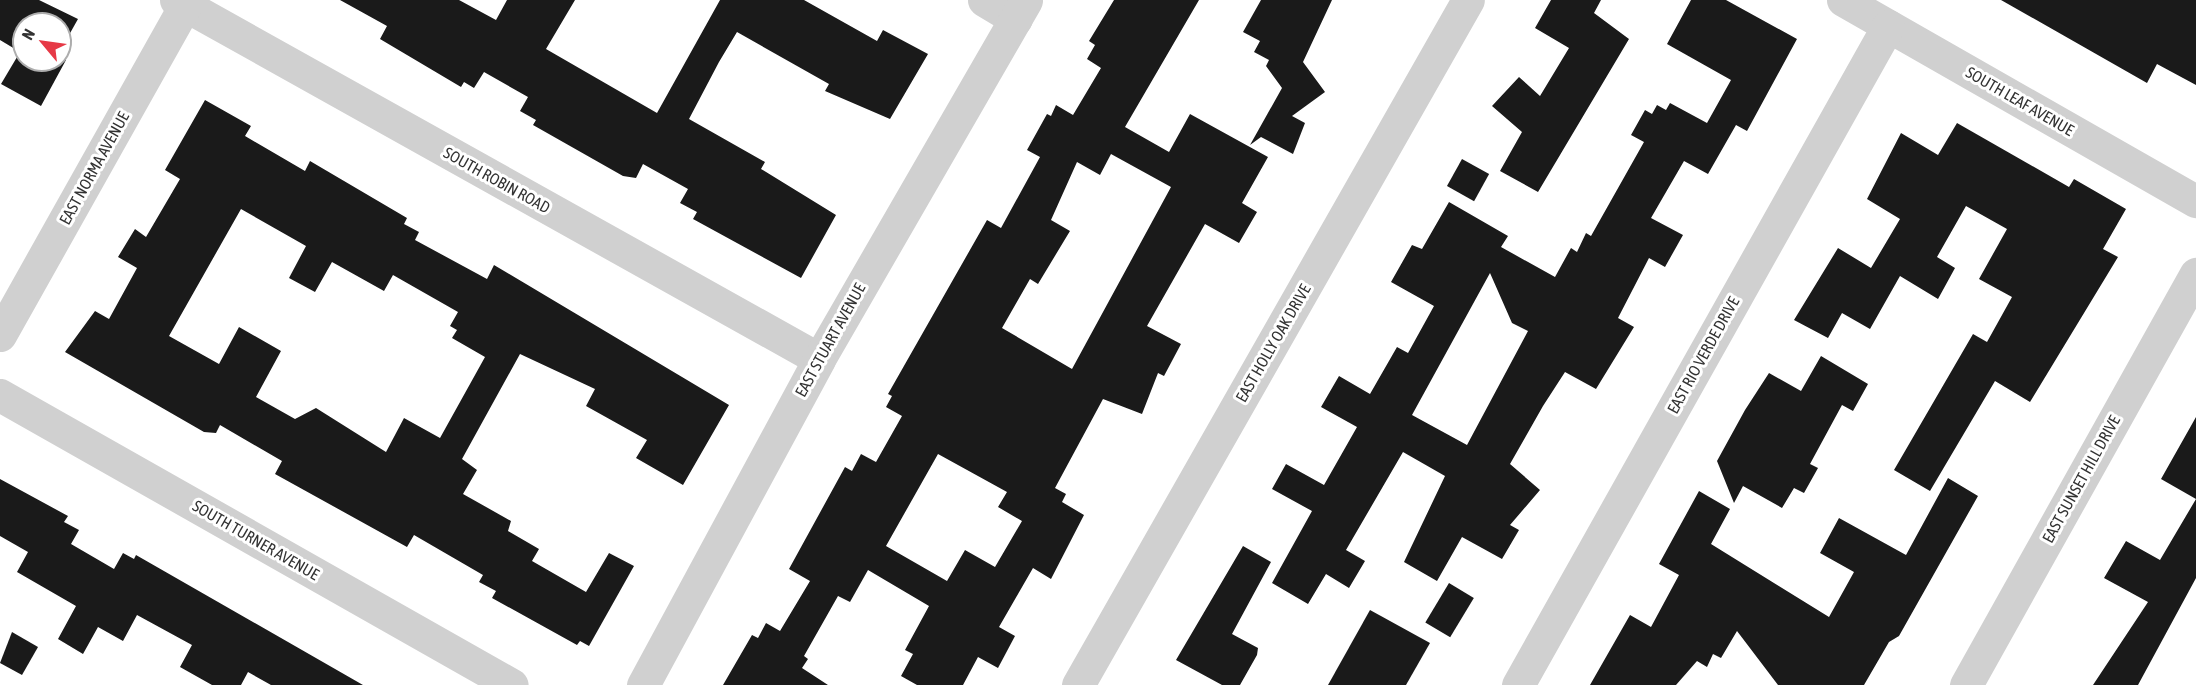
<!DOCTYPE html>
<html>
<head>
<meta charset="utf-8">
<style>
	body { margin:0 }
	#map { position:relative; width:2196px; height:685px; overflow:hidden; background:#fff; font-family:"Asap Condensed",sans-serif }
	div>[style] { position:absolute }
	.building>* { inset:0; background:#1a1a1a; transform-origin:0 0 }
	.minor>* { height:33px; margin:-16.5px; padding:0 16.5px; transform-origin:16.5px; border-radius:16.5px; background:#d0d0d0 }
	span { translate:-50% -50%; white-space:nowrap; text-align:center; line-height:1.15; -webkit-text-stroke:6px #fff; paint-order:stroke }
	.street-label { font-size:16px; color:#333 }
	.north { position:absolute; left:12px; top:12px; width:60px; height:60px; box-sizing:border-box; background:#fff; border:2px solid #adadad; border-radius:50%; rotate:299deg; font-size:16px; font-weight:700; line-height:24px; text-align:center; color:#333 }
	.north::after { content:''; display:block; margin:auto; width:21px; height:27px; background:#e63946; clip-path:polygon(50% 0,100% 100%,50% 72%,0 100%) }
</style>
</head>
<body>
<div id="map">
	<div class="building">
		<i style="clip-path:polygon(0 0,39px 0,78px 19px,60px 51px,60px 24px,24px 24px,24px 60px,66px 60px,41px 106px,1px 84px,20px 52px,0 40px)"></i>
		<i style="clip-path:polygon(340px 0,459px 0,496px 20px,507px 0,575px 0,546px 49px,657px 113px,720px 0,804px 0,877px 41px,883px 30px,928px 54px,890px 119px,825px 91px,829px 84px,737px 32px,719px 62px,689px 119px,765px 162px,761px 169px,836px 215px,801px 278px,693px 219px,697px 212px,680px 203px,688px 189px,643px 164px,636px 178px,623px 176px,533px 125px,536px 120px,520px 111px,528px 97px,484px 72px,474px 88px,464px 82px,461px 87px,380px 39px,387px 26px)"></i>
		<i style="clip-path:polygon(evenodd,1114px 0,1199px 0,1125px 127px,1169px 152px,1190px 114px,1268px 157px,1242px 203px,1257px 212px,1239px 243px,1205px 224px,1147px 326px,1181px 344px,1164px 376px,1158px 373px,1142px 414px,1103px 399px,1055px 488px,1066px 494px,1062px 502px,1084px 515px,1051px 579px,1033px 568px,999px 627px,1015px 636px,998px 668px,978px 657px,963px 685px,917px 685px,901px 676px,913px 654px,905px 650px,929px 606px,868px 570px,850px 602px,838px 596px,804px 656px,808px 659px,802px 668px,828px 685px,723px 685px,752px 635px,758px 638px,766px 623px,780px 631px,810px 581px,789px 569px,845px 467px,852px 471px,861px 454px,876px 462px,902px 416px,886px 407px,892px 396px,888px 394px,987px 220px,1001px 228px,1040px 157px,1027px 150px,1047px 114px,1051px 116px,1056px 105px,1073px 115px,1101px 68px,1087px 59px,1095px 45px,1089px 41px,1114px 0,1111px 154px,1171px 187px,1072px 369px,1002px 328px,1030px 279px,1038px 284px,1070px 231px,1051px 220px,1077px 162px,1100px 175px,1111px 154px,1114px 0,938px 454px,1007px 492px,998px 507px,1022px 521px,995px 567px,965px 550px,947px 581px,886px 546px,938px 454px)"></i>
		<i style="clip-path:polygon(1261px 0,1332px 0,1303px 62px,1325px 92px,1292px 116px,1305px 123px,1293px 154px,1261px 137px,1250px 145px,1282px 88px,1266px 66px,1269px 60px,1254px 52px,1260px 41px,1243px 32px)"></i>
		<i style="clip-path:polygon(1551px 0,1601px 0,1594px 13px,1629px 39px,1538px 192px,1500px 171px,1522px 132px,1492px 106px,1519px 77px,1540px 96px,1569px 48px,1535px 28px)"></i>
		<i style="clip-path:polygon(evenodd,1691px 0,1726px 0,1797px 39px,1747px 131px,1736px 125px,1708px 174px,1684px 161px,1651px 218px,1683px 235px,1665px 267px,1649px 258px,1618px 318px,1634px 327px,1596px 389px,1565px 372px,1543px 406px,1510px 464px,1540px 490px,1510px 525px,1519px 530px,1502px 559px,1462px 537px,1437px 581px,1404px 562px,1445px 476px,1403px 452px,1346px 550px,1365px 561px,1349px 588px,1326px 574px,1308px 604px,1272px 583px,1312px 511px,1272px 489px,1286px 464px,1324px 485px,1357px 427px,1321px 407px,1339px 376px,1370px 394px,1397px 347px,1408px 353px,1434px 306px,1391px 282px,1412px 245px,1422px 249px,1449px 202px,1508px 236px,1501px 247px,1555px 277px,1571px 248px,1577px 252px,1586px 233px,1591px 236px,1644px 142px,1631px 135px,1645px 110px,1652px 114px,1657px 105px,1666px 110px,1670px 103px,1707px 123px,1731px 80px,1667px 44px,1691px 0,1490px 273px,1512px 323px,1528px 331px,1467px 445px,1412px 415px,1490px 273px)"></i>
		<i style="clip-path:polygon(2001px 0,2196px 0,2196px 85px,2157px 64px,2147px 83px)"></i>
		<i style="clip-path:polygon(evenodd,205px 100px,251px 126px,245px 136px,305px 171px,310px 161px,407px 218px,404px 224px,419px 232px,415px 240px,487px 279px,494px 265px,729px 405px,683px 485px,636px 458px,647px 440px,586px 406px,595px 389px,520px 354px,462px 459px,477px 470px,463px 494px,511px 521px,508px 531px,539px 549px,532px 561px,586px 592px,609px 553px,634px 566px,589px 646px,580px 641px,577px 645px,492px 598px,496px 591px,479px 582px,483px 575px,414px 535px,407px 547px,275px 474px,282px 461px,220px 425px,216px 433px,204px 432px,65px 352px,95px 311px,109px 319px,137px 268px,118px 257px,135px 229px,146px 237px,180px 179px,165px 170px,205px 100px,241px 209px,306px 246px,289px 278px,315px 292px,332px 262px,384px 291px,393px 275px,458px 312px,450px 326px,457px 330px,452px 338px,485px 357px,440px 438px,404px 418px,386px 452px,316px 408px,295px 419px,256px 397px,281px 351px,239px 327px,219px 364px,169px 336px,241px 209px)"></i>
		<i style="clip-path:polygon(1957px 123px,2069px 187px,2074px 179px,2126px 209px,2103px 249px,2118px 257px,2030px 402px,1995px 381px,1930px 491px,1894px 470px,1973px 334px,1987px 342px,2012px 297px,1979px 279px,2007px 229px,1966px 206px,1937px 257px,1955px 268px,1938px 299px,1900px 276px,1870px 329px,1842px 313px,1828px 338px,1794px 320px,1838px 248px,1871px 268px,1900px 219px,1867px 199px,1901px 133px,1938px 155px)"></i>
		<i style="left:1462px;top:159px;width:31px;height:31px;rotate:29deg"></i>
		<i style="clip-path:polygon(1821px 356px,1868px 384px,1853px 411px,1842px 405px,1810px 464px,1818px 468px,1804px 493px,1794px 488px,1782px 508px,1743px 486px,1734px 503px,1717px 461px,1745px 410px,1769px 373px,1801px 391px)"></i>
		<i style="clip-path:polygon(2196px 417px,2196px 578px,2138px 685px,2093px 685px,2148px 602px,2104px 578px,2126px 541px,2160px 560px,2196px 499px,2161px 479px)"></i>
		<i style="clip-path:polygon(1948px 478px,1978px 496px,1899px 636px,1889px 642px,1864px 685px,1778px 685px,1737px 631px,1721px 658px,1713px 654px,1707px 667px,1697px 661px,1676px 685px,1590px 685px,1630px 615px,1651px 627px,1679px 575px,1659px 564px,1699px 491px,1730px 509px,1711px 544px,1829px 617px,1854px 572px,1820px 553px,1839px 518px,1906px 555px)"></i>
		<i style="clip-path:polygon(0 479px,68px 516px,64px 522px,79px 530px,71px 544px,114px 569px,123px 553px,134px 559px,136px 555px,363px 685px,271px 685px,248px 672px,241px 685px,212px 685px,180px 667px,192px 645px,137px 615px,123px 641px,98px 627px,83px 654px,58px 639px,76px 606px,17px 572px,28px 552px,0 536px)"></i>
		<i style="clip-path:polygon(1243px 546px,1271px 562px,1232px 634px,1258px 648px,1257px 655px,1240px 685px,1222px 685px,1176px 660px)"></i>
		<i style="left:1449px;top:583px;width:29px;height:46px;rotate:31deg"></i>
		<i style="clip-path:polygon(1370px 610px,1430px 643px,1406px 685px,1328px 685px)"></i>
		<i style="clip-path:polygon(12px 632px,38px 647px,22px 675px,0 663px)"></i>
	</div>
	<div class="minor">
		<i style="left:176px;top:0;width:736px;rotate:29.18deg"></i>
		<i style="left:984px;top:0;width:37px;rotate:31deg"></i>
		<i style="left:1843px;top:0;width:406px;rotate:29.7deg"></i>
		<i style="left:0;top:335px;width:384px;rotate:-60.7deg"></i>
		<i style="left:0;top:395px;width:588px;rotate:29.53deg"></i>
		<i style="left:643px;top:685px;width:370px;rotate:-61.6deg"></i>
		<i style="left:819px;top:359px;width:414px;rotate:-60deg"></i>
		<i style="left:1078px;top:685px;width:788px;rotate:-60.35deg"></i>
		<i style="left:1518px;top:685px;width:756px;rotate:-60.69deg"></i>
		<i style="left:1966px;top:685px;width:471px;rotate:-60.8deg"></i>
	</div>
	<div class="street-label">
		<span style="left:2020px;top:101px;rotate:30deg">SOUTH LEAF AVENUE</span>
		<span style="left:94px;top:168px;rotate:-61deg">EAST NORMA AVENUE</span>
		<span style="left:497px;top:180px;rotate:29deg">SOUTH ROBIN ROAD</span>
		<span style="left:830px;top:340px;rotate:-61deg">EAST STUART AVENUE</span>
		<span style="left:1273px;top:343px;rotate:-60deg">EAST HOLLY OAK DRIVE</span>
		<span style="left:1703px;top:355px;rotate:-61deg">EAST RIO VERDE DRIVE</span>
		<span style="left:2081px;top:479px;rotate:-61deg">EAST SUNSET HILL DRIVE</span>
		<span style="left:256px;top:540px;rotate:30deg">SOUTH TURNER AVENUE</span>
	</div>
	<div class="north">N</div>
</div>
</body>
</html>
